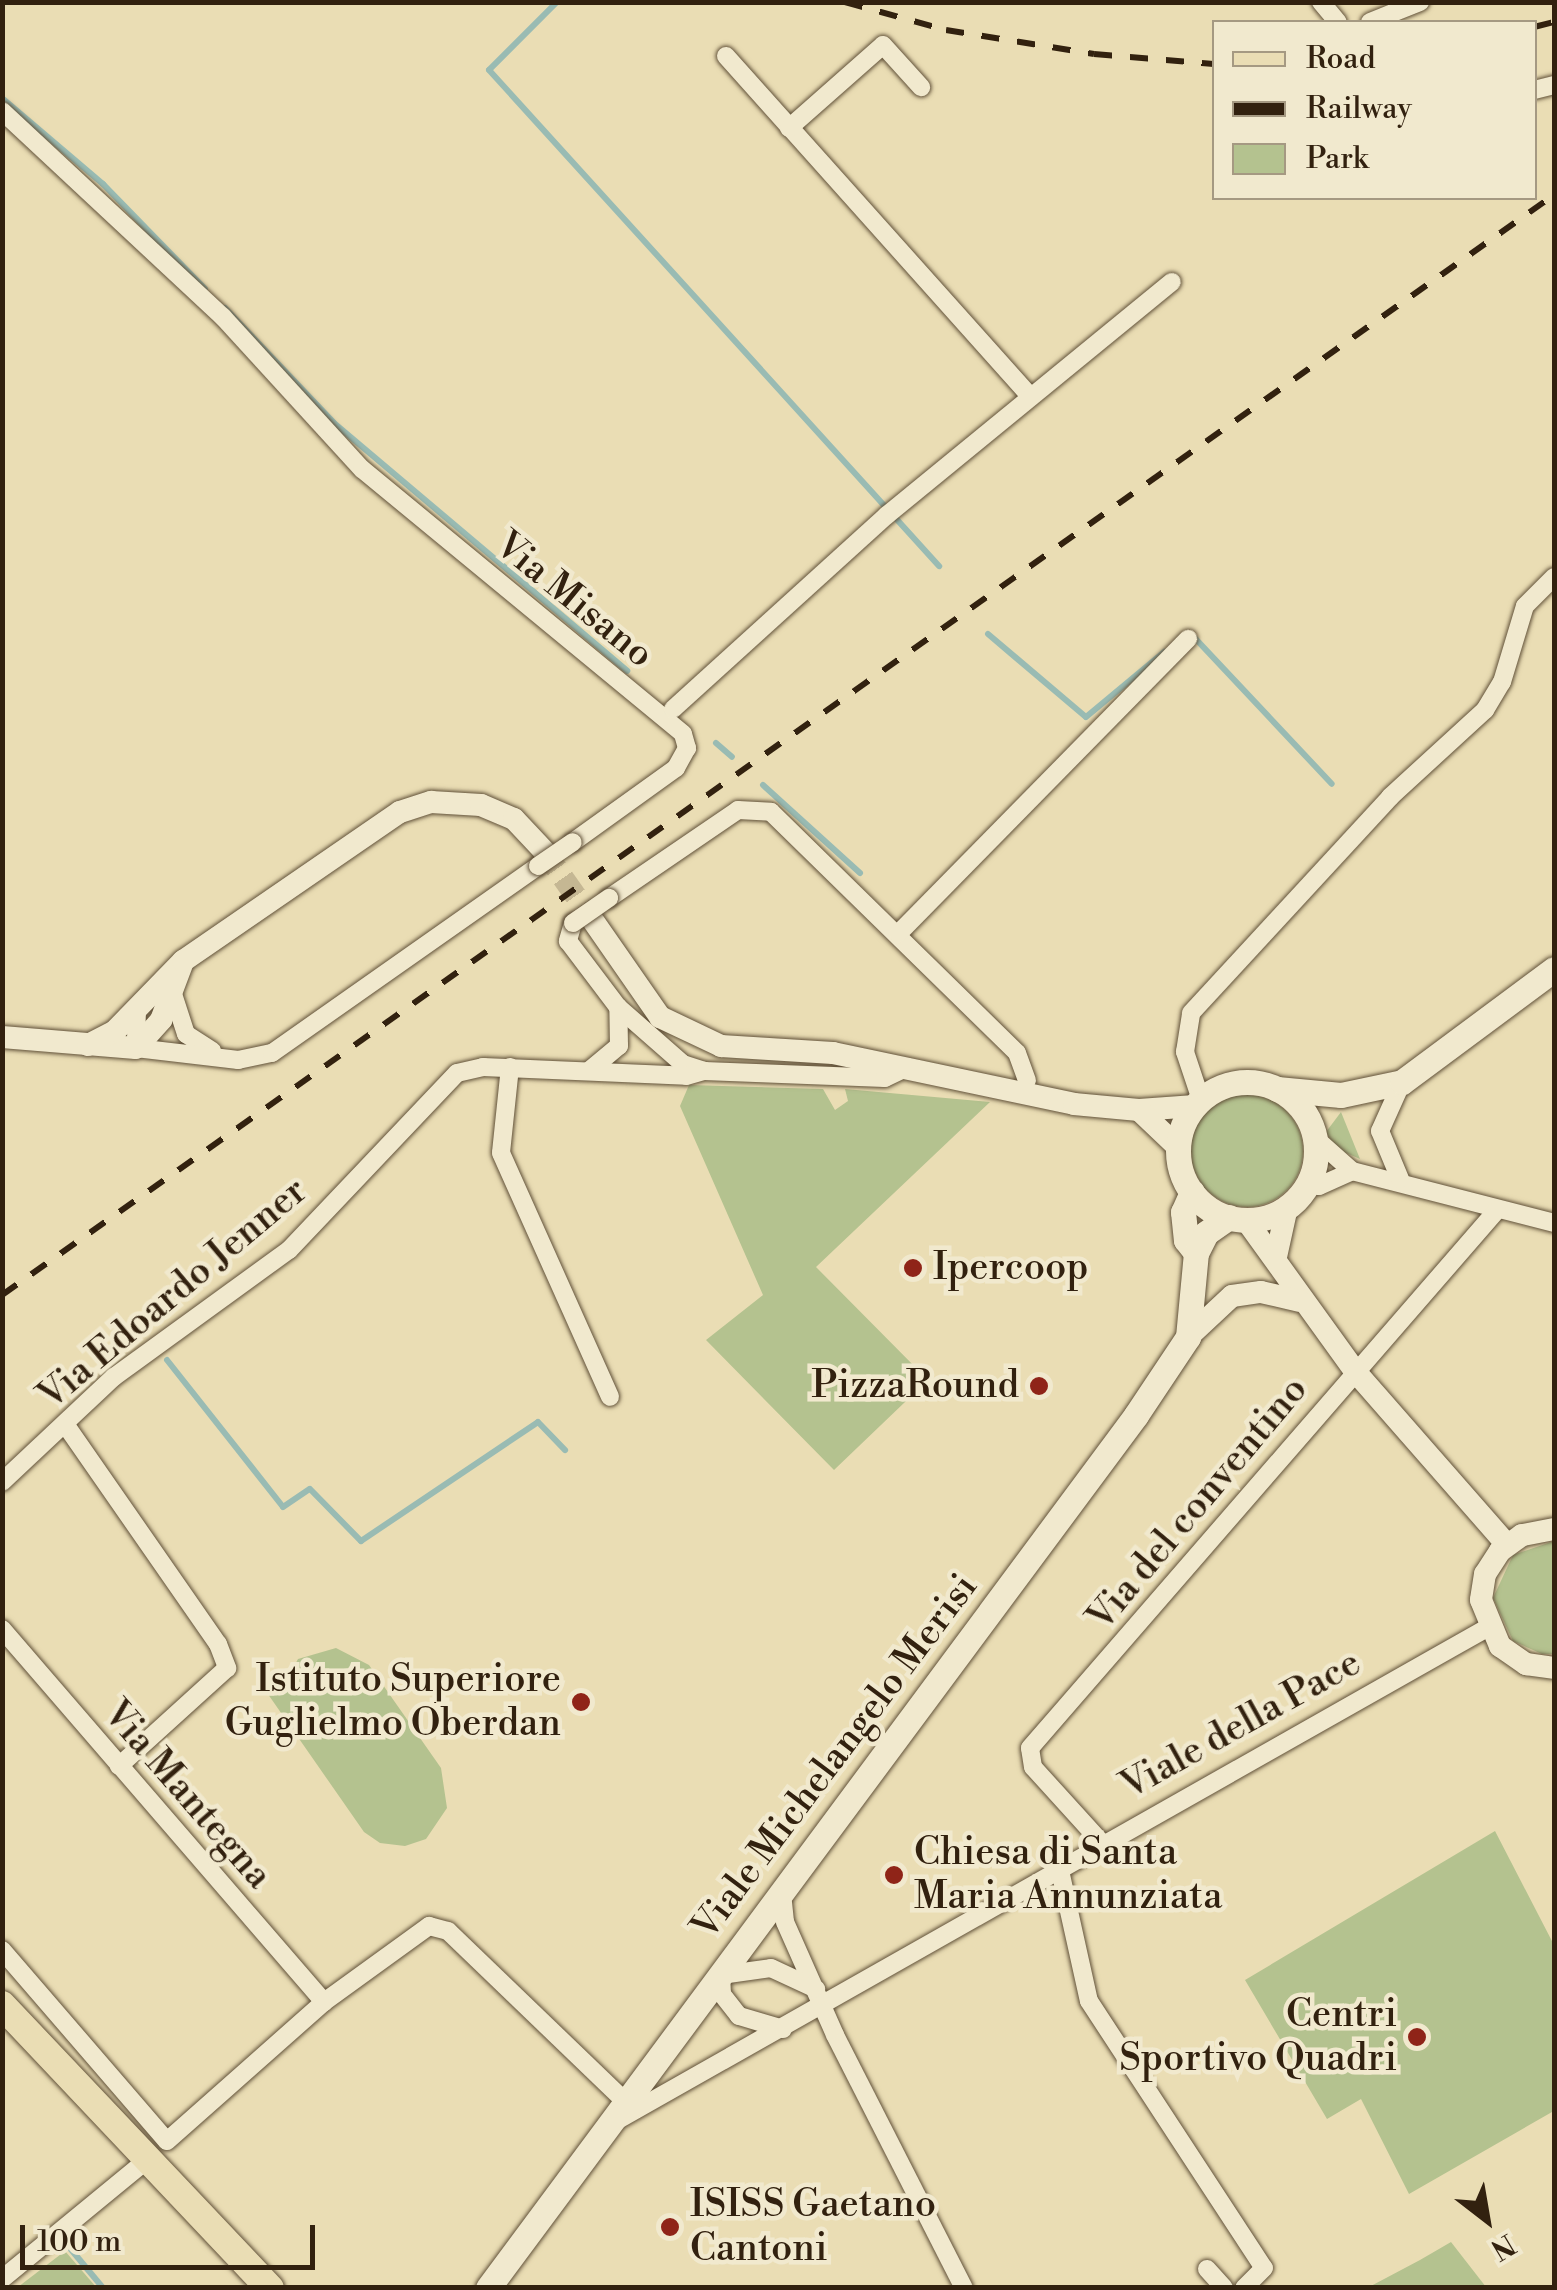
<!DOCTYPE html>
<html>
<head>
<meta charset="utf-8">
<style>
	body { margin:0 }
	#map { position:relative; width:1557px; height:2290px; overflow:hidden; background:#eaddb4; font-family:"Libre Bodoni",serif }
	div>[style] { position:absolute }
	.green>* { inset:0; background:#b4c28f }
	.round { border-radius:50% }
	.stream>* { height:6px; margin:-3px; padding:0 3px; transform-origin:3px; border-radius:3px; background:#99bbb3 }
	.tertiary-tunnel>* { height:22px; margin-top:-11px; transform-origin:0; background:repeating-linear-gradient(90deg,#c5b793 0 22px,transparent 0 33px) }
	.roads { filter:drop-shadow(0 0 2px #605038) drop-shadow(0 0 2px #605038) }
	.minor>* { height:18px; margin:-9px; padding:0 9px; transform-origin:9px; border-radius:9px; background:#f1e9ce }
	.tertiary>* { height:22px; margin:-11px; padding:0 11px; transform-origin:11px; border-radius:11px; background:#f1e9ce }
	.secondary>* { height:25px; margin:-12.5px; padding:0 12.5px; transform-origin:12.5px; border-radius:12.5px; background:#f1e9ce }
	.secondary>.ring { margin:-12.5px; padding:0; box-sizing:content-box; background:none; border:25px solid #f1e9ce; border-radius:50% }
	.primary>* { height:28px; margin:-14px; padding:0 14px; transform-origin:14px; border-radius:14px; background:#eaddb4 }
	.rail>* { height:6px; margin-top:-3px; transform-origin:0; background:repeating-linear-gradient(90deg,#32210f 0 18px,transparent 0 36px) }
	.bridges { filter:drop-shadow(0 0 2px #605038) drop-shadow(0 0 2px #605038) }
	.minor-bridge>* { height:18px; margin:-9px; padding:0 9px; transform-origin:9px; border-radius:9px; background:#f1e9ce }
	.dots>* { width:28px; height:28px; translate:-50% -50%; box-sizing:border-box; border:5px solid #f1e9ce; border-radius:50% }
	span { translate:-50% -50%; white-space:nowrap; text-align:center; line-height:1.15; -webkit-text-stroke:9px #f1e9ce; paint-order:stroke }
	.street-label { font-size:38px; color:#32210f }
	.poi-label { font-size:38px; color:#32210f }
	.left { translate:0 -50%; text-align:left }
	.right { translate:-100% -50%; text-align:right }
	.frame { position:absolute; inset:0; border:5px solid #32210f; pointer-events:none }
	.legend { position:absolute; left:1212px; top:20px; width:325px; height:180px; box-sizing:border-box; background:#f1e9ce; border:2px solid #a59982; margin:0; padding:12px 18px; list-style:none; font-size:30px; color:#32210f }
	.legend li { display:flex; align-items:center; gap:20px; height:50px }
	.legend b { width:50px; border:2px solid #a59982 }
	.north { position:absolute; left:1437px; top:2170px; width:100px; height:100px; -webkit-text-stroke:8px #f1e9ce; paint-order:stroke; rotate:149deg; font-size:28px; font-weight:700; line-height:40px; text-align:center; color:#32210f }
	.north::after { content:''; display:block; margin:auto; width:35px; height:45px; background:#32210f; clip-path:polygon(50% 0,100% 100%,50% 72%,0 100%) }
	.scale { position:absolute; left:20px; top:2225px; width:295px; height:45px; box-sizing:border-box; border:5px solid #32210f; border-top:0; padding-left:12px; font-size:30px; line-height:35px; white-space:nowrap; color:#32210f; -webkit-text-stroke:8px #f1e9ce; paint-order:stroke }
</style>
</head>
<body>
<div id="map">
	<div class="green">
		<i style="clip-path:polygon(689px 1085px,823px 1089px,835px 1110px,848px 1101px,845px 1089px,990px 1102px,816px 1267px,928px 1380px,834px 1470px,706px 1340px,763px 1295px,680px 1106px)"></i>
		<i class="round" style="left:1191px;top:1095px;width:112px;height:112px"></i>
		<i style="clip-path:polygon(1341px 1112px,1360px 1159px,1335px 1148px,1326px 1132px)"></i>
		<i style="clip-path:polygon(1554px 1541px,1554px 1654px,1542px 1654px,1513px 1641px,1493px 1598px,1513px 1555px)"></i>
		<i style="clip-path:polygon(336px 1648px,369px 1665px,441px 1768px,447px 1808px,426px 1839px,405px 1846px,380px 1843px,364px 1832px,263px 1687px,275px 1679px,282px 1688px,298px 1659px)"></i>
		<i style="clip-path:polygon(1495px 1831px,1554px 1945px,1552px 2112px,1409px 2194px,1361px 2099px,1327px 2119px,1245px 1980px)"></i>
		<i style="clip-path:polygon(1451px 2242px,1486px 2287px,1369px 2287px,1420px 2260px)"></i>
		<i style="clip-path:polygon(65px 2251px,96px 2287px,18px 2287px)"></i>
	</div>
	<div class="stream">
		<i style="left:557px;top:2px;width:96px;rotate:135deg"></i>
		<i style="left:489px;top:70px;width:670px;rotate:47.78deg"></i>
		<i style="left:2px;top:98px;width:133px;rotate:40.4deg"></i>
		<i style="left:103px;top:184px;width:146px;rotate:45.8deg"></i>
		<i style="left:225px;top:308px;width:158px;rotate:46.5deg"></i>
		<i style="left:334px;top:423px;width:384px;rotate:40.2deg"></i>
		<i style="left:988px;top:634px;width:128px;rotate:40.3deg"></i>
		<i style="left:1086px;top:717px;width:102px;rotate:-39.8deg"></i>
		<i style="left:1192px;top:635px;width:204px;rotate:46.8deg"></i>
		<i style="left:716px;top:743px;width:21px;rotate:41deg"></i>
		<i style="left:763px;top:785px;width:131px;rotate:42.2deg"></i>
		<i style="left:167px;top:1360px;width:187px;rotate:51.7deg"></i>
		<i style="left:283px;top:1507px;width:32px;rotate:-34deg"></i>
		<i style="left:310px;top:1489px;width:73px;rotate:45.6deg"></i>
		<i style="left:361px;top:1541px;width:213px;rotate:-33.9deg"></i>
		<i style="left:538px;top:1422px;width:39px;rotate:46deg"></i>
		<i style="left:69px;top:2247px;width:53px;rotate:50.3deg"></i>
	</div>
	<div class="tertiary-tunnel">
		<i style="left:544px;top:851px;width:87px;rotate:54.8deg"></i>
	</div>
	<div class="roads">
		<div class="minor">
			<i style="left:1321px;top:2px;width:26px;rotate:50deg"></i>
			<i style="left:1370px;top:22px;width:54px;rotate:-21.8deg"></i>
			<i style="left:726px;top:56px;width:456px;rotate:48.2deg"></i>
			<i style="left:1534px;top:90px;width:21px;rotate:-14deg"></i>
			<i style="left:2px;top:111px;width:302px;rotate:43deg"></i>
			<i style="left:223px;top:317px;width:206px;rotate:47.6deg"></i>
			<i style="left:362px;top:469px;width:416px;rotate:39.5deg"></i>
			<i style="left:683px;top:734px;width:15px;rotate:74deg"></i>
			<i style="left:687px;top:748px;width:23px;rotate:119deg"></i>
			<i style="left:676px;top:768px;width:127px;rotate:144.3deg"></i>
			<i style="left:789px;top:128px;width:125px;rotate:-41.4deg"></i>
			<i style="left:883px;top:45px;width:57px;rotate:47.9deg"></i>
			<i style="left:673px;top:709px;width:289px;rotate:-42.2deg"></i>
			<i style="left:887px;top:515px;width:368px;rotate:-39.3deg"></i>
			<i style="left:609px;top:898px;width:156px;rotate:-34.3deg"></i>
			<i style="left:738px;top:810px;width:33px;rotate:3deg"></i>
			<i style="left:771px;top:812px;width:344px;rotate:44.4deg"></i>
			<i style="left:1017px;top:1053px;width:29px;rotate:70deg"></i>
			<i style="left:573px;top:923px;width:19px;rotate:106deg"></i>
			<i style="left:568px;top:941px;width:83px;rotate:52.9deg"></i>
			<i style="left:618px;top:1007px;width:86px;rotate:41.2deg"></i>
			<i style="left:683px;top:1064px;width:22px;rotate:18deg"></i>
			<i style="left:704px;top:1071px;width:181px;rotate:2.2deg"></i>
			<i style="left:885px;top:1078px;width:25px;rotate:-26deg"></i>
			<i style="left:898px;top:934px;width:414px;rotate:-45.5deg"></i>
			<i style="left:173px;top:994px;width:42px;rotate:72deg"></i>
			<i style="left:186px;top:1034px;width:31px;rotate:33deg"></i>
			<i style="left:137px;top:1010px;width:38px;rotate:92deg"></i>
			<i style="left:136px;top:1048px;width:103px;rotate:6.7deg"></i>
			<i style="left:238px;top:1060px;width:35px;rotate:-12deg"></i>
			<i style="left:272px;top:1053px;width:325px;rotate:-35.1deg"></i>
			<i style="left:510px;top:1067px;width:86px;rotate:96deg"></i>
			<i style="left:501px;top:1153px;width:267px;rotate:65.9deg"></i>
			<i style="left:590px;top:1070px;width:38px;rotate:-40deg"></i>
			<i style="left:619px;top:1046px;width:39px;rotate:-91deg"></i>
			<i style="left:1201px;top:1100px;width:51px;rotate:-108.4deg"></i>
			<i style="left:1185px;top:1052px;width:39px;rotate:-81deg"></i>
			<i style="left:1191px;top:1013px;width:294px;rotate:-47.3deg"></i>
			<i style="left:1390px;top:797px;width:129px;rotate:-42.5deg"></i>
			<i style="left:1485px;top:710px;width:33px;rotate:-59deg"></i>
			<i style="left:1502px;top:682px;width:79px;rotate:-73.2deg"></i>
			<i style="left:1525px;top:606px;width:41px;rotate:-45deg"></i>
			<i style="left:1315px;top:1138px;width:50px;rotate:41.7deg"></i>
			<i style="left:1352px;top:1171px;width:209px;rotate:14.4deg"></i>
			<i style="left:1400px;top:1179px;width:52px;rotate:-112.6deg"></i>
			<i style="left:1380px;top:1131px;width:54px;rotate:-65.8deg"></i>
			<i style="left:1307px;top:1184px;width:12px;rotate:9deg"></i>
			<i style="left:1319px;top:1186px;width:36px;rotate:-24deg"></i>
			<i style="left:65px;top:1424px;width:268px;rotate:55.2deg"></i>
			<i style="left:218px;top:1644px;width:26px;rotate:69deg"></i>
			<i style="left:227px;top:1668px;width:146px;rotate:137.8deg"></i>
			<i style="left:2px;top:1482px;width:154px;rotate:-43.2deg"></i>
			<i style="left:114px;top:1377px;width:216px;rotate:-36deg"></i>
			<i style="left:289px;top:1250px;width:244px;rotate:-46.5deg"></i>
			<i style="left:457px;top:1073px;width:27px;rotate:-13deg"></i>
			<i style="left:483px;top:1067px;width:203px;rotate:2.5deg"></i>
			<i style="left:686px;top:1076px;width:19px;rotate:-16deg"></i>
			<i style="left:2px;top:1629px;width:493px;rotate:49.2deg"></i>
			<i style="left:1101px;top:1842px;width:101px;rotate:-132.2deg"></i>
			<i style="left:1033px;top:1767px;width:19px;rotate:-99deg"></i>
			<i style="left:1030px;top:1748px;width:712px;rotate:-49.04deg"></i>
			<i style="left:1059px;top:1866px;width:138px;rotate:77.5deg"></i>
			<i style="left:1089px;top:2001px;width:319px;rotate:56.8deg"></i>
			<i style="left:1264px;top:2268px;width:28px;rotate:135deg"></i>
			<i style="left:782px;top:1893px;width:29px;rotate:84deg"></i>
			<i style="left:785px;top:1922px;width:124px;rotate:66.1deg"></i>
			<i style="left:835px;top:2035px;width:284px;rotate:63deg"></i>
			<i style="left:2px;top:1950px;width:252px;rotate:49.2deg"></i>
			<i style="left:167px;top:2141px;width:210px;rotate:-41.5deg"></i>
			<i style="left:324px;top:2002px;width:130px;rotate:-35.9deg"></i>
			<i style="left:429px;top:1926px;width:20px;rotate:15deg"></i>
			<i style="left:448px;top:1931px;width:247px;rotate:43.9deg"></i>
			<i style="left:783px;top:2029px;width:46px;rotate:-163.5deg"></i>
			<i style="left:739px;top:2016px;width:28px;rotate:-128deg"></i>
			<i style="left:722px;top:1994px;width:19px;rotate:-93deg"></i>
			<i style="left:721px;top:1975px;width:50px;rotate:-8deg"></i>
			<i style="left:771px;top:1968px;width:50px;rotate:25deg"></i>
			<i style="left:618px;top:2120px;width:999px;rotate:-29.52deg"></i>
			<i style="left:1207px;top:2269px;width:25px;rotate:48deg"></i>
			<i style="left:2px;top:2279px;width:189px;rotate:-39.4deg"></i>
		</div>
		<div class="tertiary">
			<i style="left:594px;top:922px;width:116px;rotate:55.2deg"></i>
			<i style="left:660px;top:1017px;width:68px;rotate:25.4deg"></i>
			<i style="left:721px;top:1046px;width:112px;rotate:3.6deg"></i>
			<i style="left:833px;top:1053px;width:246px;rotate:11.9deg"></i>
			<i style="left:1074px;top:1104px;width:65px;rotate:5.3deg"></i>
			<i style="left:1139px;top:1110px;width:56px;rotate:-4.1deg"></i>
			<i style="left:2px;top:1037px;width:134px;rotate:4.7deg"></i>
			<i style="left:136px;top:1048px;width:38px;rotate:-48deg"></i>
			<i style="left:161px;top:1020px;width:60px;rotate:-69.4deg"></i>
			<i style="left:88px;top:1045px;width:30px;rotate:-27deg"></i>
			<i style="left:115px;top:1031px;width:98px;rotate:-45.8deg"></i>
			<i style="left:183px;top:961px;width:263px;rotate:-34.5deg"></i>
			<i style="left:400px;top:812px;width:33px;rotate:-18deg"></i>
			<i style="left:431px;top:802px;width:50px;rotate:3.4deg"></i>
			<i style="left:481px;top:805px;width:36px;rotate:23deg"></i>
			<i style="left:514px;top:819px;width:44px;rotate:46.8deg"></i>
			<i style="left:1139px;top:1110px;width:54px;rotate:43.5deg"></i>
			<i style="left:1246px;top:1220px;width:185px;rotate:54.2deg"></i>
			<i style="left:1354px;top:1370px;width:232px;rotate:48.8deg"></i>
			<i style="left:1276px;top:1257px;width:51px;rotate:-77.6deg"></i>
			<i style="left:1188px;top:1337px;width:60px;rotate:-43deg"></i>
			<i style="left:1232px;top:1296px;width:29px;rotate:-8deg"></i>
			<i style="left:1261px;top:1292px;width:39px;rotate:13deg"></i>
			<i style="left:1554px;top:1529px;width:33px;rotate:169deg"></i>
			<i style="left:1522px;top:1535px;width:27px;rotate:144deg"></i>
			<i style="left:1500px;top:1551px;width:27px;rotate:123deg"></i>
			<i style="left:1485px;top:1574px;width:26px;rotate:99deg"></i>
			<i style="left:1481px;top:1600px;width:50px;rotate:67.6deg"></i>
			<i style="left:1500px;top:1646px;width:32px;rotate:35deg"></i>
			<i style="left:1526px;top:1664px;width:28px;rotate:8deg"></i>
		</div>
		<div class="secondary">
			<i class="ring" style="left:1178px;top:1082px;width:113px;height:113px"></i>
			<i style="left:1277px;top:1089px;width:64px;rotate:5.4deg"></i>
			<i style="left:1341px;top:1095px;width:62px;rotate:-12deg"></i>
			<i style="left:1402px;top:1082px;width:189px;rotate:-36.6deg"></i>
			<i style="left:1192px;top:1192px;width:22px;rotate:114deg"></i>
			<i style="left:1183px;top:1212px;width:28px;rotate:84deg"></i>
			<i style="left:1186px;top:1240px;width:16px;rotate:52deg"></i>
			<i style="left:488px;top:2288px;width:1087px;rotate:-53.41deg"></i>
			<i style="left:1136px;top:1415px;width:94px;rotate:-56.3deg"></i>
			<i style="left:1188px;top:1337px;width:84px;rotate:-84.6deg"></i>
			<i style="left:1196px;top:1253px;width:22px;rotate:-63deg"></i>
			<i style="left:1206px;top:1233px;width:28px;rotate:-35deg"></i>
		</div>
		<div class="primary">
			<i style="left:2px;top:2005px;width:390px;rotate:46.6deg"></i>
		</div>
	</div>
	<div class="rail">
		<i style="left:845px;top:2px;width:105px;rotate:15.5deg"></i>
		<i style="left:946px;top:30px;width:150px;rotate:9.2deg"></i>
		<i style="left:1094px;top:54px;width:120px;rotate:4.8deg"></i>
		<i style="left:1534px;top:27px;width:21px;rotate:-14deg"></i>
		<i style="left:2px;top:1295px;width:1902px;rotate:-35.33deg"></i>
	</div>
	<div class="bridges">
		<div class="minor-bridge">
			<i style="left:538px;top:866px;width:42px;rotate:-34.4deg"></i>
			<i style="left:573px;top:923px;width:44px;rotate:-34.8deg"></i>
		</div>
	</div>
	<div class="dots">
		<i style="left:913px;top:1268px;background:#8f2418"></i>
		<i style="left:1039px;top:1386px;background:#8f2418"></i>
		<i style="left:581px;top:1702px;background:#8f2418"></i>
		<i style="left:894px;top:1875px;background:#8f2418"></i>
		<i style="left:1417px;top:2037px;background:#8f2418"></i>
		<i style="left:670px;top:2227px;background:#8f2418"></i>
	</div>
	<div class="street-label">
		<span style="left:574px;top:600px;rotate:39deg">Via Misano</span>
		<span style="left:173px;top:1294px;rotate:-40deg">Via Edoardo Jenner</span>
		<span style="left:1198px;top:1504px;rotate:-50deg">Via del conventino</span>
		<span style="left:1241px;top:1725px;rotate:-29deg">Viale della Pace</span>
		<span style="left:835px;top:1757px;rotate:-53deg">Viale Michelangelo Merisi</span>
		<span style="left:187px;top:1795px;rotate:49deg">Via Mantegna</span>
	</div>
	<div class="poi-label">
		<span class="left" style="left:933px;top:1268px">Ipercoop</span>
		<span class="right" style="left:1019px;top:1386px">PizzaRound</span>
		<span class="right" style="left:561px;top:1702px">Istituto Superiore<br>Guglielmo Oberdan</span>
		<span class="left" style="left:914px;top:1875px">Chiesa di Santa<br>Maria Annunziata</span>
		<span class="right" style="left:1397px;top:2037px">Centri<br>Sportivo Quadri</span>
		<span class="left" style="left:690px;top:2227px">ISISS Gaetano<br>Cantoni</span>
	</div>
	<div class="frame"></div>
	<ul class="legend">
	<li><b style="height:12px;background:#eaddb4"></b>Road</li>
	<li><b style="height:12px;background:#32210f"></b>Railway</li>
	<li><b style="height:28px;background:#b4c28f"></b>Park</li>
	</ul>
	<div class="north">N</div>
	<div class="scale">100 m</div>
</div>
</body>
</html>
